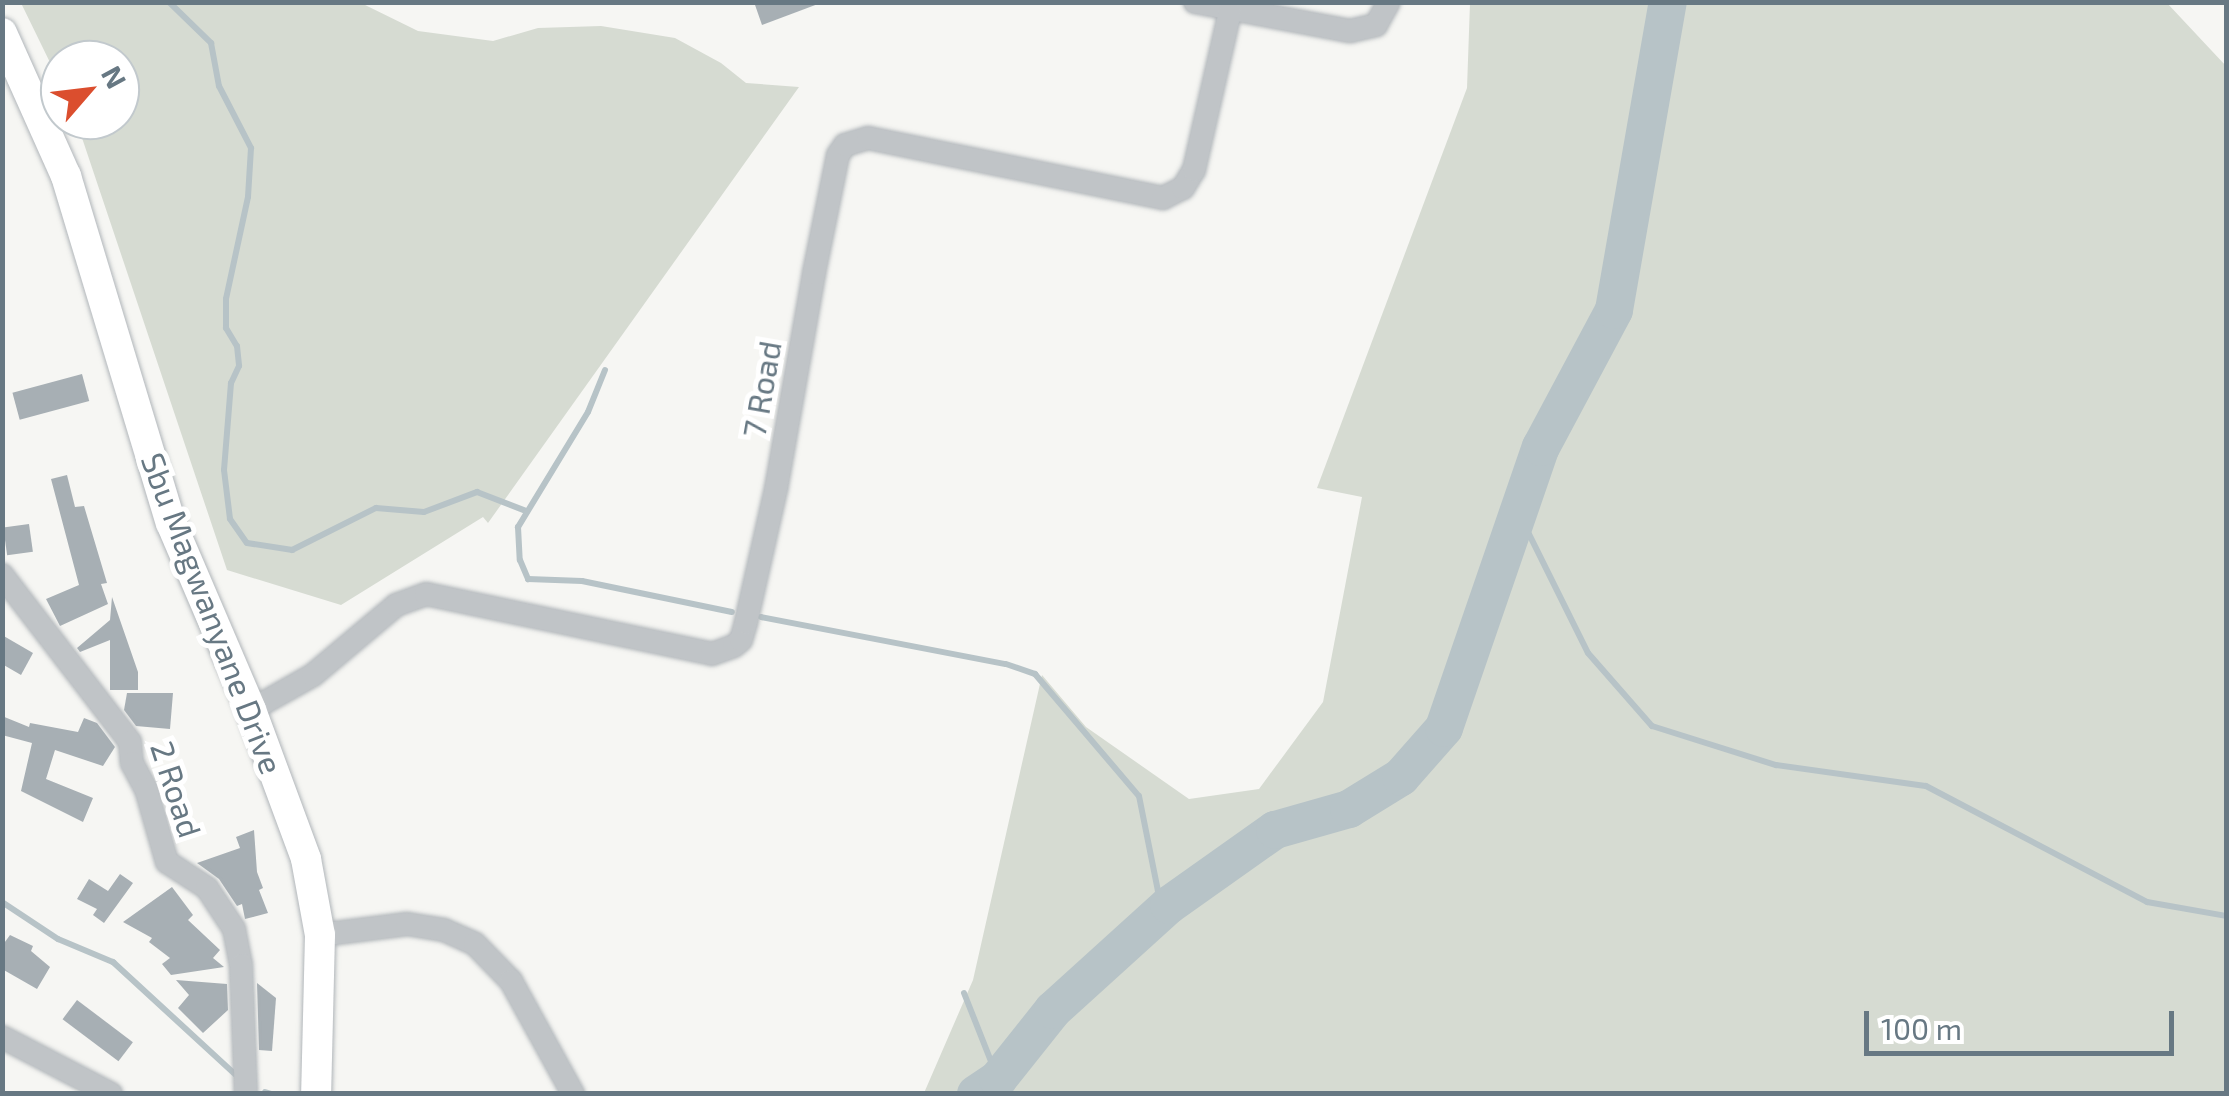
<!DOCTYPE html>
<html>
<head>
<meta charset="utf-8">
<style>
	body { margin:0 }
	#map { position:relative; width:2229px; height:1096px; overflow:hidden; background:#f6f6f3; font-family:"Exo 2",sans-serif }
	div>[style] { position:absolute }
	.green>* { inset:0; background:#d6dbd2 }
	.stream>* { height:6px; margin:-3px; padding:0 3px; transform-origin:3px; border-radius:3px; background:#b7c3c7 }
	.river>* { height:38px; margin:-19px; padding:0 19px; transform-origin:19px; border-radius:19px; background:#b7c3c7 }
	.building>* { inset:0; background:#a7afb4; transform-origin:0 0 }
	.roads { filter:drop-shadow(0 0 2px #b1b6ba) drop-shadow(0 0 2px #b1b6ba) }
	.minor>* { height:22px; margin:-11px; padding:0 11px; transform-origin:11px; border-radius:11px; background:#c0c4c7 }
	.major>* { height:30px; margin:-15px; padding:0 15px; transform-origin:15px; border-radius:15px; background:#fff }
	span { translate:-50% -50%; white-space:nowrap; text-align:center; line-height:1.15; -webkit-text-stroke:10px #fff; paint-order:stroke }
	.street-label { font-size:32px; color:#677883 }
	.frame { position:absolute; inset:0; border:5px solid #677883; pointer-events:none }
	.north { position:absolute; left:40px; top:40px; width:100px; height:100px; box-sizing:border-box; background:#fff; border:2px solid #c2c9cd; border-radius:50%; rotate:62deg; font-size:28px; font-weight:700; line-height:40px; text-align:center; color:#677883 }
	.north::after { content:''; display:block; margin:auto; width:35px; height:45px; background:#db4e2e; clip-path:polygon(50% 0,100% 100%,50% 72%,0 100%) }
	.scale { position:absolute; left:1864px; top:1011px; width:310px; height:45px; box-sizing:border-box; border:5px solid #677883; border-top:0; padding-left:12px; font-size:30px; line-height:35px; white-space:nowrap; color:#677883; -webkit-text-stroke:8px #fff; paint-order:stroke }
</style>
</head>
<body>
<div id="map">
	<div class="green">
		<i style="clip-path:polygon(21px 3px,361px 3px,418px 31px,493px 41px,538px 28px,601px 26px,675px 38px,721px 63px,746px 83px,799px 87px,488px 523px,483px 517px,341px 605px,227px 570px,76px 120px,120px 120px,120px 60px,60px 60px,60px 83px)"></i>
		<i style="clip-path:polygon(1470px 3px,2167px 3px,2226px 66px,2226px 1093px,924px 1093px,973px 980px,1042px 675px,1086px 727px,1189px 799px,1259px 789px,1323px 702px,1362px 497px,1317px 488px,1467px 88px)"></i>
	</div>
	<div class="stream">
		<i style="left:169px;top:2px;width:59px;rotate:44.3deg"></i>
		<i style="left:211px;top:43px;width:44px;rotate:79.5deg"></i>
		<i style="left:219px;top:86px;width:70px;rotate:62.7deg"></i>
		<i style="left:251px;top:148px;width:49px;rotate:93.5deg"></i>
		<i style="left:248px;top:197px;width:104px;rotate:102.2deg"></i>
		<i style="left:226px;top:299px;width:29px;rotate:90deg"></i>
		<i style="left:226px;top:328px;width:21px;rotate:59deg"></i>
		<i style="left:237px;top:346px;width:20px;rotate:84deg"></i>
		<i style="left:239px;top:366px;width:19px;rotate:115deg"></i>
		<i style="left:231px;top:383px;width:87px;rotate:94.6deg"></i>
		<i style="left:224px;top:470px;width:49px;rotate:83deg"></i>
		<i style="left:230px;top:519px;width:29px;rotate:55deg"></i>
		<i style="left:247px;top:543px;width:46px;rotate:8.8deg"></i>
		<i style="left:292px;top:550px;width:94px;rotate:-26.6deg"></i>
		<i style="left:376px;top:508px;width:48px;rotate:4.8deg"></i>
		<i style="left:424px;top:512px;width:57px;rotate:-20.7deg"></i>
		<i style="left:477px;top:492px;width:53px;rotate:21.2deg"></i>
		<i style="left:605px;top:370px;width:45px;rotate:112deg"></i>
		<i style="left:588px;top:412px;width:135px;rotate:121.3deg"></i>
		<i style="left:518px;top:527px;width:33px;rotate:87deg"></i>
		<i style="left:520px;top:560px;width:21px;rotate:67deg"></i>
		<i style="left:528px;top:579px;width:54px;rotate:2.1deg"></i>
		<i style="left:582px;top:581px;width:153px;rotate:11.7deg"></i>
		<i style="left:1518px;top:512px;width:157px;rotate:63.6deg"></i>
		<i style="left:1588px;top:653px;width:97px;rotate:48.8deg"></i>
		<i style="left:1652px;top:726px;width:130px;rotate:17.5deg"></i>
		<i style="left:1776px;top:765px;width:151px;rotate:8deg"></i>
		<i style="left:1926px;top:786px;width:250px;rotate:27.7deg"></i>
		<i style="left:2147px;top:902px;width:80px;rotate:10deg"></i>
		<i style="left:761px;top:617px;width:249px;rotate:10.9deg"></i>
		<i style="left:1006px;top:664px;width:31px;rotate:19deg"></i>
		<i style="left:1035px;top:674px;width:160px;rotate:49.6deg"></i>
		<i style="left:1139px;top:796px;width:97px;rotate:78.7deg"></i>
		<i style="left:1158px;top:891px;width:18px;rotate:52deg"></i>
		<i style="left:2px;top:902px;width:67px;rotate:33.5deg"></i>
		<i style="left:58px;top:939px;width:60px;rotate:22.7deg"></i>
		<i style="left:113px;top:962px;width:166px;rotate:42.6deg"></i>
		<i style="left:964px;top:993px;width:92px;rotate:68.4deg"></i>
		<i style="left:265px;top:1092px;width:6px;rotate:18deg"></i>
	</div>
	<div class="river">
		<i style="left:976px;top:1094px;width:27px;rotate:-34deg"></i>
		<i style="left:998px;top:1079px;width:88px;rotate:-51.4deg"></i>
		<i style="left:1053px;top:1010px;width:156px;rotate:-42.2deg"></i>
		<i style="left:1169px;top:905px;width:130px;rotate:-35.3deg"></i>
		<i style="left:1275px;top:830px;width:77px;rotate:-15.8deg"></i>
		<i style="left:1349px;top:809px;width:61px;rotate:-31.6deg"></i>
		<i style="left:1401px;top:777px;width:65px;rotate:-48.7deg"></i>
		<i style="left:1444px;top:728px;width:297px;rotate:-71deg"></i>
		<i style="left:1541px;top:447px;width:155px;rotate:-61.9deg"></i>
		<i style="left:1614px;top:310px;width:313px;rotate:-80.1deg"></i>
	</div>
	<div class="building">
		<i style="clip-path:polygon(754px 2px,818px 2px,818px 4px,762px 25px)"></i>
		<i style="left:82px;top:374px;width:28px;height:72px;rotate:75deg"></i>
		<i style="clip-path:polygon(67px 475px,75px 507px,84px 506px,107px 583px,101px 584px,108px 604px,60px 626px,46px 599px,79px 585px,51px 479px)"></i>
		<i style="left:29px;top:524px;width:28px;height:26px;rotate:82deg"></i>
		<i style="clip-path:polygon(112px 597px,138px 672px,138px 690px,110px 690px,110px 640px,80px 652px,77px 648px,110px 620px)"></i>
		<i style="clip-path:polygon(2px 635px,33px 653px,21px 675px,2px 664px)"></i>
		<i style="clip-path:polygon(127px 693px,173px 693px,170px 729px,136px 726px,124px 710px)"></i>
		<i style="clip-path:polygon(2px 716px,29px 727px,30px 723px,78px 732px,84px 718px,97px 723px,115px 747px,103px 766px,55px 750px,46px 779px,93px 798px,83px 822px,21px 791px,32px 743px,2px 735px)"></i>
		<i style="clip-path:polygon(254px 830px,257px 872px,263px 888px,259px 890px,268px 913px,245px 919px,242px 904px,237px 906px,219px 879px,197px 863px,240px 848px,236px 837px)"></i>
		<i style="clip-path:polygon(120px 874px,133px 883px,104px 923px,93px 915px,97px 909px,77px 899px,89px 879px,108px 891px)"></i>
		<i style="clip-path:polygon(172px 887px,193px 915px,188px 920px,220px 950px,213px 958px,224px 967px,171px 975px,162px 964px,170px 958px,149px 942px,152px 938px,123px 922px)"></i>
		<i style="clip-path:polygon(10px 935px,33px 946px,31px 951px,50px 967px,37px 989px,2px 969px,2px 946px)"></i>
		<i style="clip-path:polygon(176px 980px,227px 984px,228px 1010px,203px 1033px,178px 1008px,189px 995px)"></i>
		<i style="clip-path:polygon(257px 983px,276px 998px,272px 1051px,259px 1050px)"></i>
		<i style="left:77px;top:1000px;width:70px;height:24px;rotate:37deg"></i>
	</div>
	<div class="roads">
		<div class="minor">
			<i style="left:1195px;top:2px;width:158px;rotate:10.6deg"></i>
			<i style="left:1350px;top:31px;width:27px;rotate:-13deg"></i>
			<i style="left:1376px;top:25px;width:26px;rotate:-61deg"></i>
			<i style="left:2px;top:575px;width:210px;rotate:52.5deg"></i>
			<i style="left:130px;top:742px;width:21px;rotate:85deg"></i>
			<i style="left:132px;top:763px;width:30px;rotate:62deg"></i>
			<i style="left:146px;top:789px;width:76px;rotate:74deg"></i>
			<i style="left:167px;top:862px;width:48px;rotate:33deg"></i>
			<i style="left:207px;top:888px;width:49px;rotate:56.6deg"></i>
			<i style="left:234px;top:929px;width:37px;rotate:79deg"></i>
			<i style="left:241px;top:965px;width:129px;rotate:87.8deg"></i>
			<i style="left:251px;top:710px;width:71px;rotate:-29.4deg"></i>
			<i style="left:313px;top:675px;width:109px;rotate:-40.1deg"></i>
			<i style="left:396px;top:605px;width:32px;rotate:-20deg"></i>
			<i style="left:426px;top:594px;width:292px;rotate:11.8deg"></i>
			<i style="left:712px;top:654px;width:23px;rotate:-20deg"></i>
			<i style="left:734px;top:646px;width:9px;rotate:-41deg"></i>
			<i style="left:741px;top:640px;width:19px;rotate:-74deg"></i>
			<i style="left:746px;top:622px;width:136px;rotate:-77.3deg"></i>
			<i style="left:776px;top:489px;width:219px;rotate:-80deg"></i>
			<i style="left:814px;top:273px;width:120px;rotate:-78.5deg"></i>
			<i style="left:838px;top:155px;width:12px;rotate:-55deg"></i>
			<i style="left:845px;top:145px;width:24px;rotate:-17deg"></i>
			<i style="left:868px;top:138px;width:301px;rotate:11.5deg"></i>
			<i style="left:1163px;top:198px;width:22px;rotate:-27deg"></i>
			<i style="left:1183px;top:188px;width:21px;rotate:-59deg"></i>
			<i style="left:1194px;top:170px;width:162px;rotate:-77.2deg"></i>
			<i style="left:320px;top:935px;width:88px;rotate:-7.2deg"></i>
			<i style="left:407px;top:924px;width:37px;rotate:9deg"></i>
			<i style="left:444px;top:930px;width:34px;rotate:24deg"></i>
			<i style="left:475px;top:944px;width:52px;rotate:45.8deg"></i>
			<i style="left:511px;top:981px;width:129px;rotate:61.2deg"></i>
			<i style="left:2px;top:1037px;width:123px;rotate:27.6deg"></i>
		</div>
		<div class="major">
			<i style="left:2px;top:33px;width:157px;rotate:65.9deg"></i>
			<i style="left:66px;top:176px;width:363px;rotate:73.2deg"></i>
			<i style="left:171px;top:523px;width:203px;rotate:66.8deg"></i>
			<i style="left:251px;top:710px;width:159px;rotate:69.7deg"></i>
			<i style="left:306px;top:859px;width:77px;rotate:79.6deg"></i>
			<i style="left:320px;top:935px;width:159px;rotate:91.4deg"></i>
		</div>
	</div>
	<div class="street-label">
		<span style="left:761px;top:389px;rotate:-80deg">7 Road</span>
		<span style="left:213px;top:613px;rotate:69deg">Sbu Magwanyane Drive</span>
		<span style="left:177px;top:789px;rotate:72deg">2 Road</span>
	</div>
	<div class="frame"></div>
	<div class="north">N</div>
	<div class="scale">100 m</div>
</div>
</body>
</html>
